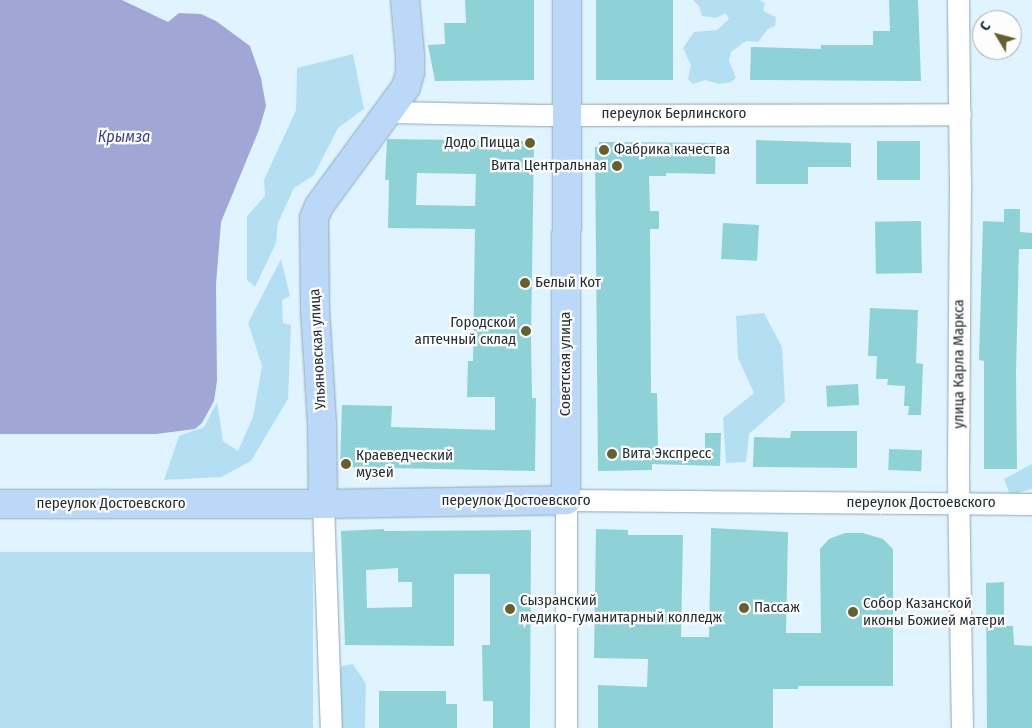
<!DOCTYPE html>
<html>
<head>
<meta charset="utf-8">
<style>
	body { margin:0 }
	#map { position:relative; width:1032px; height:728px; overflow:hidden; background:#dff4fe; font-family:"Fira Sans Condensed",sans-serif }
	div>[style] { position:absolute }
	.green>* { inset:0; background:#b4dff3; transform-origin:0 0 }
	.water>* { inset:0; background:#a0a7d6 }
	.building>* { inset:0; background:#8ed1d7; transform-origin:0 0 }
	.roads { filter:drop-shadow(0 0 1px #8fa8b3) drop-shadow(0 0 1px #8fa8b3) }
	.minor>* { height:21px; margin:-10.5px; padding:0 10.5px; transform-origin:10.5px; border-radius:10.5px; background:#fff }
	.major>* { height:28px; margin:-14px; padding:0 14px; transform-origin:14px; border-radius:14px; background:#bcd8f8 }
	.dots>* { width:14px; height:14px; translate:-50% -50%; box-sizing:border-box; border:2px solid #fdfdfd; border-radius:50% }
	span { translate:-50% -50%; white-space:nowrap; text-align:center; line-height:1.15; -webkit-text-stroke:4.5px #fdfdfd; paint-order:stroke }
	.street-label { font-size:15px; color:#232d32 }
	.poi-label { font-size:15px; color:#232d32 }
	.right { translate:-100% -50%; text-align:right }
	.left { translate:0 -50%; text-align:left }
	.water-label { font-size:16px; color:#404682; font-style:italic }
	.north { position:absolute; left:972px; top:10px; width:50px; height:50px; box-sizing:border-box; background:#fdfdfd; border:1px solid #a6aaac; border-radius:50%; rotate:307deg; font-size:14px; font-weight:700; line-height:20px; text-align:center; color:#232d32 }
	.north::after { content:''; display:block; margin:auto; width:18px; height:22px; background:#65602d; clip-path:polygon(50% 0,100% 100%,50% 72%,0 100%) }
</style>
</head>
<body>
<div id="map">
	<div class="green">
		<i style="clip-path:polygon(693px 0,759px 0,765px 3px,763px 11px,776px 17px,775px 26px,768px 29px,758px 42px,746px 41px,731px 52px,729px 61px,736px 78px,731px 82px,719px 84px,705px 80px,693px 84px,688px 79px,691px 65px,683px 48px,694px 32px,717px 30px,729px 19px,726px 13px,716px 18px,702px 16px,699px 6px)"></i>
		<i style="clip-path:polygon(353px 54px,364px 109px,338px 128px,314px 175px,294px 188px,278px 223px,276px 243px,255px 287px,247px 280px,247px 216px,265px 196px,264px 180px,296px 110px,297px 68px)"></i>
		<i style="clip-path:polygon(281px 259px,290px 296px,282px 300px,283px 323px,291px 325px,288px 399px,251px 461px,221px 477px,164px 480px,179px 436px,204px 427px,217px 402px,223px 441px,238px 451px,253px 417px,262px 366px,248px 323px)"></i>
		<i style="clip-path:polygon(764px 313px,782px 347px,785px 402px,749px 434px,746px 462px,726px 463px,723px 418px,754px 393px,738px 358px,736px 316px)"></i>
		<i style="clip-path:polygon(1032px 464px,1032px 489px,1010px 495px,1004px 479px)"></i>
		<i style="left:0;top:552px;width:313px;height:176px"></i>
		<i style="clip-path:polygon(353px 664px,366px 684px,365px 728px,335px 728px,334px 680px,342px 666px)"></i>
	</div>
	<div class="water">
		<i style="clip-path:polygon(0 0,122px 0,168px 22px,179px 13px,201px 14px,216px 21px,250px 46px,261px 78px,266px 106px,259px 130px,221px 222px,216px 285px,217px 381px,214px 401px,202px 423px,195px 429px,156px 434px,0 434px)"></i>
	</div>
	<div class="building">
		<i style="clip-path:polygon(465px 0,534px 0,534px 80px,435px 81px,428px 45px,445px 44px,444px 23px,466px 23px)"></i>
		<i style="left:596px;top:0;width:77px;height:80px"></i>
		<i style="clip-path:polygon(889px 0,918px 0,921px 81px,750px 80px,751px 47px,821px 49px,821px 45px,873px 45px,873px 31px,890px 31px)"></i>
		<i style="clip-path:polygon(evenodd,387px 139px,534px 141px,531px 339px,532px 398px,536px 398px,535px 471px,340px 467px,342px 405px,392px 406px,391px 427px,495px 430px,495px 397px,467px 397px,468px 361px,473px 361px,475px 229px,388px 228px,389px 180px,385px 180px,387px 139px,417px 173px,476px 174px,475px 206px,416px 205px,417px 173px)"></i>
		<i style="clip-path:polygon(756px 140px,851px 143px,851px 167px,808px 167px,808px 184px,756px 184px)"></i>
		<i style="left:920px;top:141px;width:39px;height:43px;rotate:90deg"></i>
		<i style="clip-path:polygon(599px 142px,716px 143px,715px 174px,666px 173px,666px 176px,649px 176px,650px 211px,659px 211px,659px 229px,650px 229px,651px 393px,657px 393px,658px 448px,705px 449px,705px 433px,721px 433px,720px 466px,652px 464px,652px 470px,598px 471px,595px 147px,599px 147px)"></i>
		<i style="clip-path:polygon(1004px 209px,1020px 209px,1020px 232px,1032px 233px,1032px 249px,1019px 249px,1016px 372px,1017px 469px,984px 469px,984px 361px,979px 360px,983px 221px,1004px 222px)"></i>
		<i style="left:921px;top:221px;width:52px;height:46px;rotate:89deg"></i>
		<i style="left:723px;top:223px;width:36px;height:36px;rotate:3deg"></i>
		<i style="clip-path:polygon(870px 308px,918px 310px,916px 363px,923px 364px,921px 415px,908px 415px,909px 406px,904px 406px,905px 386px,887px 385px,888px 379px,876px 379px,877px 356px,868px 356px)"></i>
		<i style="left:858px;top:384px;width:21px;height:32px;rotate:87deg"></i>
		<i style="clip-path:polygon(791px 431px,857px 431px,857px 468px,753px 467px,754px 437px,790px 438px)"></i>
		<i style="left:889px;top:449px;width:33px;height:21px;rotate:2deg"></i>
		<i style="clip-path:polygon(711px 528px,788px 532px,786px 633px,821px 633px,820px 549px,829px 539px,845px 533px,863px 533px,883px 539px,893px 549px,893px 686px,798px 686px,798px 689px,773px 689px,773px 728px,598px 728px,598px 685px,647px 687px,648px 659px,594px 658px,596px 529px,628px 530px,628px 535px,683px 535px,681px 637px,709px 637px)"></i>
		<i style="clip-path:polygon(evenodd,384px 529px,384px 531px,531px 530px,530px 728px,493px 728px,493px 701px,483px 701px,482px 645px,490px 645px,490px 574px,454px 574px,454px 646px,345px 645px,341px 531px,384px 529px,398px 568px,398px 582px,412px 582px,412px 607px,367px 608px,366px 570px,398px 568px)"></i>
		<i style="clip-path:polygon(1004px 582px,1004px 626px,1013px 626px,1014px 645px,1032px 646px,1032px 728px,987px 728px,986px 583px)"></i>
		<i style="clip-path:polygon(379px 691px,446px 691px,446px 704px,457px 704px,457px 728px,379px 728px)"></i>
	</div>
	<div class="roads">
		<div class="minor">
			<i style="left:958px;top:0;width:180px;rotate:89.4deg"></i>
			<i style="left:960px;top:180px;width:298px;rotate:90.4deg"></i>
			<i style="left:958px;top:478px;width:250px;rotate:89.1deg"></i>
			<i style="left:389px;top:112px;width:151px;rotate:1.1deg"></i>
			<i style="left:540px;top:115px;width:420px;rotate:-0.1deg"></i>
			<i style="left:323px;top:504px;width:224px;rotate:88deg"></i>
			<i style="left:566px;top:728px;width:228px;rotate:-90deg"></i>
			<i style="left:566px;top:500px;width:466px;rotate:0.5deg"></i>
		</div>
		<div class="major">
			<i style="left:0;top:504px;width:323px"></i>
			<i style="left:323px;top:504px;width:243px;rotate:-0.9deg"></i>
			<i style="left:566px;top:500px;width:500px;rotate:-89.89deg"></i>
			<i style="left:323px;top:504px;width:80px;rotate:-90.7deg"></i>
			<i style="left:322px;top:424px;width:116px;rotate:-93.5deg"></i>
			<i style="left:315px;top:308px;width:90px;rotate:-90.6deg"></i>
			<i style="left:314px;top:218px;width:13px;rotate:-67deg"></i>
			<i style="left:319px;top:206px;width:147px;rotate:-53.8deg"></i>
			<i style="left:406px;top:87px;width:15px;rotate:-74deg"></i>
			<i style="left:410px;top:73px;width:18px;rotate:-90deg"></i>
			<i style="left:410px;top:55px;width:55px;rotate:-95.2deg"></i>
		</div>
	</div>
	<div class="dots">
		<i style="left:530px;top:143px;background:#65602d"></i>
		<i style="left:604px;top:150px;background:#65602d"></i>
		<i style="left:617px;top:166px;background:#65602d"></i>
		<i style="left:525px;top:283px;background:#65602d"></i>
		<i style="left:526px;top:331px;background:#65602d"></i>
		<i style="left:612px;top:454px;background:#65602d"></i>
		<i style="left:346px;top:464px;background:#65602d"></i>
		<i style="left:744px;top:608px;background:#65602d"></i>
		<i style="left:510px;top:609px;background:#65602d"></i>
		<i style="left:853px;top:612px;background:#65602d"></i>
	</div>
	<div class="street-label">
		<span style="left:674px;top:114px">переулок Берлинского</span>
		<span style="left:318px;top:349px;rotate:-93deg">Ульяновская улица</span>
		<span style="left:566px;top:364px;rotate:-90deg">Советская улица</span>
		<span style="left:959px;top:364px;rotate:-90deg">улица Карла Маркса</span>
		<span style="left:516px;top:501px">переулок Достоевского</span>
		<span style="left:921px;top:503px">переулок Достоевского</span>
		<span style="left:111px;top:504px">переулок Достоевского</span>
	</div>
	<div class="poi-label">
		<span class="right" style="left:520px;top:143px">Додо Пицца</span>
		<span class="left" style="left:614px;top:150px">Фабрика качества</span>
		<span class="right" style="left:607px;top:166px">Вита Центральная</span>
		<span class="left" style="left:535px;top:283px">Белый Кот</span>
		<span class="right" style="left:516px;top:331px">Городской<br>аптечный склад</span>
		<span class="left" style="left:622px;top:454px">Вита Экспресс</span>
		<span class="left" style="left:356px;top:464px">Краеведческий<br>музей</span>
		<span class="left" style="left:520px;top:609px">Сызранский<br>медико-гуманитарный колледж</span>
		<span class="left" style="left:863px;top:612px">Собор Казанской<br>иконы Божией матери</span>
		<span class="left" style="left:754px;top:608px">Пассаж</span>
	</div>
	<div class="water-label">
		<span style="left:124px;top:137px">Крымза</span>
	</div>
	<div class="north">С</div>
</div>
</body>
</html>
